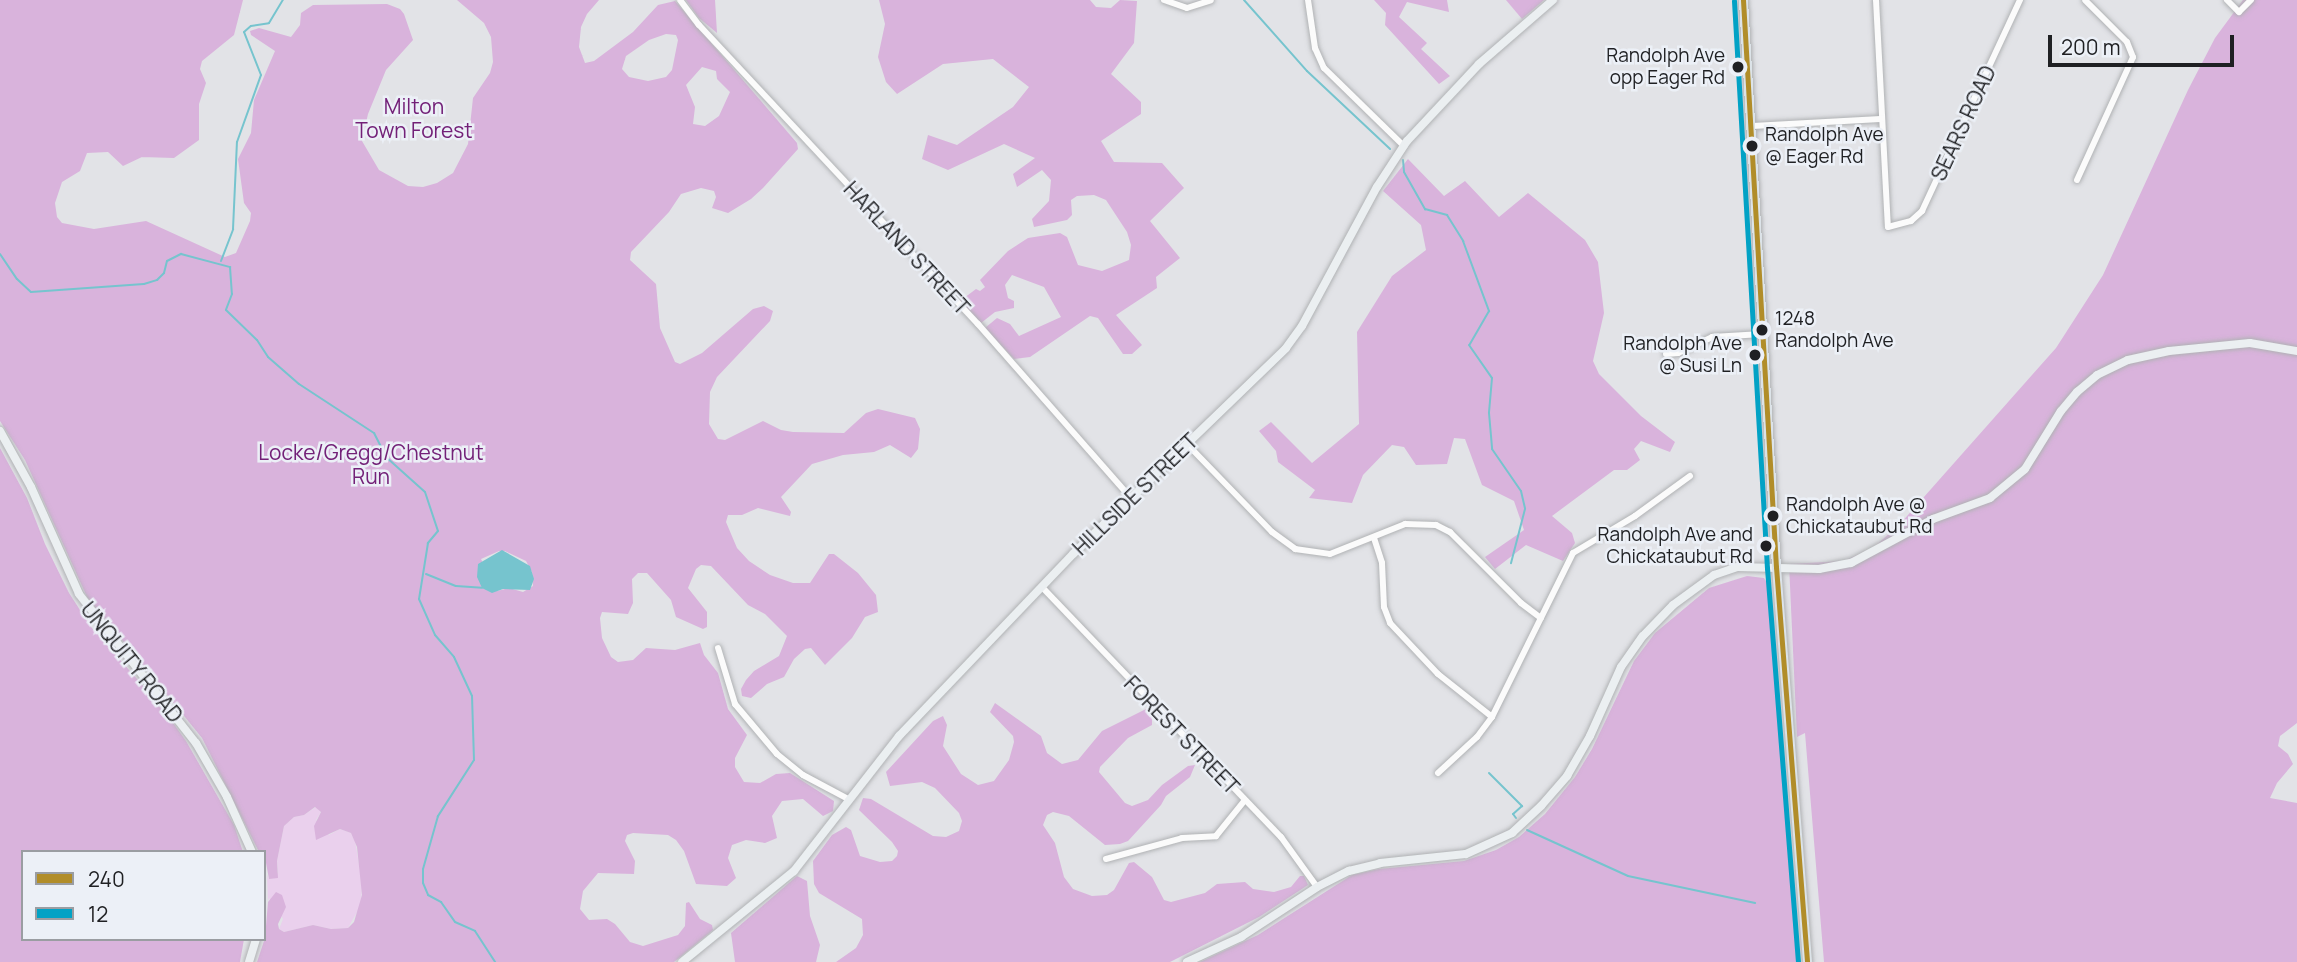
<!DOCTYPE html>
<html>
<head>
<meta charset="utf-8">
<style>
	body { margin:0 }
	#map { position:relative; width:2297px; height:962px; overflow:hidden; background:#e2e3e7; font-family:Manrope,sans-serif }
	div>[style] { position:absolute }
	.green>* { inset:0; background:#ead0ed }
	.forest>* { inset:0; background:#d9b3dc }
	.water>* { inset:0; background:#76c4ce }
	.stream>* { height:2px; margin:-1px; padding:0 1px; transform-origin:1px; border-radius:1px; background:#76c4ce }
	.roads { filter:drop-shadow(0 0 2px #b0b2b4) drop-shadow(0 0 2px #b0b2b4) }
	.street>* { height:6px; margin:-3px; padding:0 3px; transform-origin:3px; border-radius:3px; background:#fbfbfb }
	.secondary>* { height:8px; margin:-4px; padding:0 4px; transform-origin:4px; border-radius:4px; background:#ebeff1 }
	.primary>* { height:9px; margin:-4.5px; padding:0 4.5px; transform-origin:4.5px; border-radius:4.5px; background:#dce3e8 }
	.bus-1>* { height:5px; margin:-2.5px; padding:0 2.5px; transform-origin:2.5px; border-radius:2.5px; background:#b18d29 }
	.bus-2>* { height:5px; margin:-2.5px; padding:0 2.5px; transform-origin:2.5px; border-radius:2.5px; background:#02a2c5 }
	.dots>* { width:19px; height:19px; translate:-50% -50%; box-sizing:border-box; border:4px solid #ecf0f7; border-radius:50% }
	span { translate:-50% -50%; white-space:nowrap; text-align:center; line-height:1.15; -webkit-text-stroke:5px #ecf0f7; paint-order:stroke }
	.bus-label { font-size:19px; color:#1f2023 }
	.right { translate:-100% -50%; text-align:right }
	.left { translate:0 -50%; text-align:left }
	.park-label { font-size:21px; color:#732178 }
	.street-label { font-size:21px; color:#1f2023 }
	.legend { position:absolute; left:21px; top:850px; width:245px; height:91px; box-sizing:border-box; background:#ecf0f7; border:2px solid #9a9da2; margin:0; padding:9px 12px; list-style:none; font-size:21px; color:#1f2023 }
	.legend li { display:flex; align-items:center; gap:14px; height:35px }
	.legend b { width:35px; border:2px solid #9a9da2 }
	.scale { position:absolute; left:2048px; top:35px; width:186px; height:32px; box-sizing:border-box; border:4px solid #1f2023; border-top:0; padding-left:9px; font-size:21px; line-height:24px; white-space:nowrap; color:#1f2023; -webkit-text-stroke:5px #ecf0f7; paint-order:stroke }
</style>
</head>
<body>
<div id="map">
	<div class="green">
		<i style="clip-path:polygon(316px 807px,321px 812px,316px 820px,329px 835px,340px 829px,351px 833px,355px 841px,362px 882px,361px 905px,348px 928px,331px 929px,313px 925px,284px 932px,279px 929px,283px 919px,269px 898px,268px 902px,267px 875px,269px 879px,278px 873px,277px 861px,284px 826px,294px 817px,304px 815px)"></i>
	</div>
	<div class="forest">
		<i style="clip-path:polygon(evenodd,0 0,243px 0,234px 35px,202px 61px,200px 69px,206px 83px,199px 104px,199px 140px,174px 158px,142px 157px,123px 166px,108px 152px,87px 153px,80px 171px,62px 182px,55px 203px,57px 217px,62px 223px,94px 229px,146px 221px,225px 257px,236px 253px,250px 221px,251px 213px,244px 203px,238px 159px,251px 133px,254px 100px,275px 51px,251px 35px,250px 31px,259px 28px,291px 37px,300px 25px,301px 13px,313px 5px,387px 4px,400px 9px,404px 14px,413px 40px,386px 70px,368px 114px,362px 141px,379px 170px,408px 186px,423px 187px,437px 183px,453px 173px,468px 144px,473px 98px,490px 73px,493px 62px,491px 37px,484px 23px,457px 0,599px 0,587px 14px,581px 27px,579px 47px,585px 63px,594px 61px,633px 32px,658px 5px,675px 1px,797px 143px,798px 149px,763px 188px,751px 199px,728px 213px,712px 208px,716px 197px,714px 191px,701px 188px,681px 194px,669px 212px,631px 252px,630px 260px,656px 284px,660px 328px,675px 362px,680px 364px,702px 353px,753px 309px,764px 306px,773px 311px,770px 321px,717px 377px,710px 392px,709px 424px,718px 439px,725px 440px,763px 421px,781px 430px,793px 432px,844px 433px,866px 413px,878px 409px,915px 418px,920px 429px,918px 449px,911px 458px,890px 445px,874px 452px,843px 455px,812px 464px,781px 497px,791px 512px,790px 516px,758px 508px,742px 515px,728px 515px,726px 522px,737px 548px,749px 561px,770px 575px,793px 583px,810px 583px,829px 554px,834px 554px,858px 573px,876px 595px,878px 612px,865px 617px,852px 638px,825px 665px,811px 648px,805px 649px,794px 659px,784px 677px,767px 684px,751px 698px,742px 696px,741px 689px,746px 680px,754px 671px,779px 656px,787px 636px,765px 614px,748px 605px,711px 566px,701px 565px,696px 569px,688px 588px,707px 612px,707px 627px,703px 629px,676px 617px,671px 600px,647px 573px,638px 573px,632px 579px,633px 603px,628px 614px,602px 612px,600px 618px,602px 638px,611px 657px,618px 662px,633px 660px,646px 648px,675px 650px,700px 643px,704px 655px,718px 673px,728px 709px,747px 735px,735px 758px,735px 767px,744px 782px,760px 783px,776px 774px,790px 773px,834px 801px,833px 811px,823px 816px,803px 799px,782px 801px,772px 816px,777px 838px,765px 843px,746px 840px,732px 845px,728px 858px,736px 878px,727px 886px,696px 884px,684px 851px,676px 840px,668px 835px,633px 833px,627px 835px,625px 841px,635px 861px,634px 874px,598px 873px,583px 891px,580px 909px,589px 920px,607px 919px,615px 924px,630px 942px,643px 946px,678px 935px,685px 926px,686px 903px,689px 902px,700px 919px,712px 925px,713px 930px,674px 962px,257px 962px,265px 938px,268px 902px,276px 892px,282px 895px,286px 907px,278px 924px,279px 929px,284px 932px,313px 925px,331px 929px,348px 928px,354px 922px,362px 895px,357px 847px,351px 833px,340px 829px,316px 840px,314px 826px,321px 812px,315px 807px,304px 815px,294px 817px,284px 826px,277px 861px,278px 878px,269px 879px,264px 852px,259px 852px,202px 738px,87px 597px,25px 460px,0 421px,0 0,666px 34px,676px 35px,678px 40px,672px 70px,666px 77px,648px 81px,629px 77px,622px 69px,626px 56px,649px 40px,666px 34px,0 0,702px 67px,716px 71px,717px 79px,730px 92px,719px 116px,705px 126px,693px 124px,695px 107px,686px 85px,702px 67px,0 0,499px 551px,505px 551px,526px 561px,532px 572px,533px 586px,523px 592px,509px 588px,497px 591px,481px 559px,499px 551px)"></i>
		<i style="clip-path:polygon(686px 0,715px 0,717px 33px,699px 18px)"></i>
		<i style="clip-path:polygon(879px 0,1090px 0,1096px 7px,1111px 8px,1120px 0,1137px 1px,1134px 43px,1111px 74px,1141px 102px,1141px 114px,1101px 141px,1114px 162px,1162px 163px,1184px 188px,1150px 221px,1180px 258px,1156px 277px,1157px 288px,1116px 315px,1142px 345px,1132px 354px,1123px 354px,1098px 318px,1090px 316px,1030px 357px,1014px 359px,985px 328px,997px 318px,1010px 324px,1019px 336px,1061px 317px,1044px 287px,1012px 275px,1005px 285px,1008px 298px,1014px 301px,1014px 308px,995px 312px,981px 323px,960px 301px,976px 289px,980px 291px,985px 287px,980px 280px,1008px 251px,1028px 238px,1060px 233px,1067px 237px,1078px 265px,1102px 271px,1129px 260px,1131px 245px,1127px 232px,1106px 200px,1094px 195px,1077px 196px,1071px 200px,1072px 215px,1067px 220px,1034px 227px,1032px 219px,1049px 201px,1051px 180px,1042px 170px,1017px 187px,1013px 174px,1035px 158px,1004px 144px,948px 170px,922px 159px,928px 135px,957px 145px,1013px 107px,1029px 87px,993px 59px,943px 64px,897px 94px,886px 82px,878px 57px,885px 24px)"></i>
		<i style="clip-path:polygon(1374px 0,1447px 0,1449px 12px,1407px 2px,1399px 17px,1427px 43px,1421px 49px,1450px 76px,1439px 84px,1385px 25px,1386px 13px)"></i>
		<i style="clip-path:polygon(1506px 0,1544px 0,1522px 19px)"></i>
		<i style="clip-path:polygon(2243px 0,2297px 0,2297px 723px,2280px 736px,2278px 746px,2288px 754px,2293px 764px,2277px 783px,2270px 798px,2297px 803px,2297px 962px,1824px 962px,1805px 733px,1797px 737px,1789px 564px,1844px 561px,1874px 547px,1900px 524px,2056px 348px,2103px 275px,2188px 90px,2215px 38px)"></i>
		<i style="clip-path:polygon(1408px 159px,1444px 196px,1465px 181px,1499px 217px,1528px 193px,1585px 240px,1598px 262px,1604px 313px,1593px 361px,1599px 374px,1641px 416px,1675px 442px,1670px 452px,1641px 441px,1634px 449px,1640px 460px,1627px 470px,1614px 470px,1552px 516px,1572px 533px,1575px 543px,1563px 561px,1526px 545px,1495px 569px,1485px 557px,1524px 530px,1514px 501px,1482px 485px,1465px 439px,1454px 438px,1447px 464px,1416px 465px,1404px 447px,1392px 445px,1363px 475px,1352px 503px,1309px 498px,1315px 490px,1278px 462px,1276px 451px,1259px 431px,1271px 422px,1312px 463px,1359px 424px,1357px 332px,1392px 276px,1426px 250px,1421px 225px,1383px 191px)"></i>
		<i style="clip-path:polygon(0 448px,27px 498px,45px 544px,69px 593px,91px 627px,161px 706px,186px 741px,234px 825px,243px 852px,23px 852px,23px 939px,244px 939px,240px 962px,0 962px)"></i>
		<i style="clip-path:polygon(1747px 576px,1764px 578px,1769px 586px,1800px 962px,1200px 962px,1258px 935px,1352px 875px,1379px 869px,1464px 861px,1496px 850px,1519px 837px,1545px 814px,1575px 777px,1592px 749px,1634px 661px,1655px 633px,1709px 588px)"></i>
		<i style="clip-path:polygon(995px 703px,1041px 736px,1047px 753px,1062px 764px,1078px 760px,1102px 731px,1146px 709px,1152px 713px,1152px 725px,1128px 738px,1100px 767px,1099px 772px,1125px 803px,1132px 806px,1148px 800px,1162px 785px,1188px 766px,1195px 765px,1190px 777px,1166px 796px,1161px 805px,1128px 841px,1120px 844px,1105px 845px,1069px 816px,1053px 812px,1047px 815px,1043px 825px,1055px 843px,1064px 877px,1073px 889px,1092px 896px,1107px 895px,1114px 890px,1129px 863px,1134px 862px,1152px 877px,1164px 900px,1171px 902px,1205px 893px,1217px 884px,1245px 882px,1253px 889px,1274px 892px,1291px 887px,1300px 876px,1304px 876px,1308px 885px,1259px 917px,1170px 962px,836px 962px,856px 948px,863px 935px,862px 919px,819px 893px,814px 884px,813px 861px,832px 835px,846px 827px,851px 830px,860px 856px,880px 862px,892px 861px,897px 856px,898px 851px,892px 842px,859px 810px,863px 798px,871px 799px,933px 836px,946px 837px,959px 831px,962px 821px,959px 813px,935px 788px,922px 782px,890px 786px,886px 772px,933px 721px,943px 716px,947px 725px,943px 746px,961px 774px,978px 785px,994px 781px,1009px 760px,1014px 742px,1013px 736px,990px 712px)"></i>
		<i style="clip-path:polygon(797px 876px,807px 881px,810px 916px,820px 945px,816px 962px,735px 962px,731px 933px)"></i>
	</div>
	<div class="water">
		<i style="clip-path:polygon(502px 550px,530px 566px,534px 579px,530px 590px,503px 589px,492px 593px,482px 588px,477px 577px,478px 564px)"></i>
	</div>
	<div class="stream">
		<i style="left:1244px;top:0;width:95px;rotate:48.4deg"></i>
		<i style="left:1307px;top:71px;width:114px;rotate:43.2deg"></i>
		<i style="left:1403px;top:160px;width:12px;rotate:85deg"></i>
		<i style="left:1404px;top:172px;width:43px;rotate:60.4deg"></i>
		<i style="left:1425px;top:209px;width:23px;rotate:15deg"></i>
		<i style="left:1447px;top:215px;width:31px;rotate:58deg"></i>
		<i style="left:1463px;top:241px;width:75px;rotate:69.6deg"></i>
		<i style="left:1489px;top:311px;width:39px;rotate:120deg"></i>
		<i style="left:1469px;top:345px;width:40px;rotate:55.1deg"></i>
		<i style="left:1492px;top:378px;width:35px;rotate:95deg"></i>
		<i style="left:1489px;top:413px;width:36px;rotate:85deg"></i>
		<i style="left:1492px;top:449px;width:51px;rotate:55.4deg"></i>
		<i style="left:1521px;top:491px;width:18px;rotate:77deg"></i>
		<i style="left:1525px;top:509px;width:56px;rotate:104.5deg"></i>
		<i style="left:0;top:254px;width:30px;rotate:56deg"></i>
		<i style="left:17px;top:279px;width:19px;rotate:43deg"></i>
		<i style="left:31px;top:292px;width:113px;rotate:-4deg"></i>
		<i style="left:144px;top:284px;width:14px;rotate:-17deg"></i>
		<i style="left:157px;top:280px;width:10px;rotate:-45deg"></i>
		<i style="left:164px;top:273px;width:12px;rotate:-76deg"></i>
		<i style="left:167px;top:261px;width:16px;rotate:-27deg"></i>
		<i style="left:181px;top:254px;width:51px;rotate:14.9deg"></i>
		<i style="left:230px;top:267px;width:27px;rotate:86deg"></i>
		<i style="left:232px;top:294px;width:17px;rotate:111deg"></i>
		<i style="left:226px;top:310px;width:43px;rotate:44.1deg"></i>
		<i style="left:257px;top:340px;width:20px;rotate:57deg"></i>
		<i style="left:268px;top:357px;width:41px;rotate:41.1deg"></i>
		<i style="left:299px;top:384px;width:90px;rotate:33.2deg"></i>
		<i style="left:374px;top:433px;width:27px;rotate:63deg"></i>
		<i style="left:386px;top:457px;width:52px;rotate:41.9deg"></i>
		<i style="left:425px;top:492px;width:41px;rotate:71.6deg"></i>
		<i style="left:438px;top:531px;width:16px;rotate:130deg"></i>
		<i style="left:428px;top:543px;width:57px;rotate:99.1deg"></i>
		<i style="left:419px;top:599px;width:39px;rotate:66deg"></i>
		<i style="left:435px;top:635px;width:29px;rotate:49deg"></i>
		<i style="left:454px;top:657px;width:43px;rotate:65.2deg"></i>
		<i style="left:472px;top:696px;width:64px;rotate:88.2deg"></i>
		<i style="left:474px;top:760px;width:67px;rotate:122.7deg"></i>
		<i style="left:438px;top:816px;width:55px;rotate:105.8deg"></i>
		<i style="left:423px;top:869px;width:14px;rotate:90deg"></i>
		<i style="left:423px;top:883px;width:13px;rotate:67deg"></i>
		<i style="left:428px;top:895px;width:15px;rotate:28deg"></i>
		<i style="left:441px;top:902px;width:24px;rotate:55deg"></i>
		<i style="left:455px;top:922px;width:22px;rotate:24deg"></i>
		<i style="left:475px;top:931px;width:37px;rotate:57deg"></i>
		<i style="left:221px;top:261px;width:34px;rotate:-69deg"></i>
		<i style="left:233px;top:229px;width:87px;rotate:-87.4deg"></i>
		<i style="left:237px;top:142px;width:71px;rotate:-70.3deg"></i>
		<i style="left:261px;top:75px;width:46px;rotate:-111.6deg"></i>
		<i style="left:244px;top:32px;width:9px;rotate:-41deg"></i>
		<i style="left:251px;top:26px;width:18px;rotate:-9deg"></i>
		<i style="left:269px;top:23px;width:27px;rotate:-59deg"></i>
		<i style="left:426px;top:574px;width:32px;rotate:22deg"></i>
		<i style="left:456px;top:586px;width:26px;rotate:4deg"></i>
		<i style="left:1489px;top:773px;width:47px;rotate:45deg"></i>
		<i style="left:1522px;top:806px;width:12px;rotate:138deg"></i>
		<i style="left:1513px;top:814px;width:5px;rotate:53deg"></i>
		<i style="left:1527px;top:830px;width:111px;rotate:24.5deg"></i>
		<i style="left:1628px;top:876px;width:130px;rotate:12deg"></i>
	</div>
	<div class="roads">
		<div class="street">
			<i style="left:680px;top:0;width:31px;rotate:53deg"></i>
			<i style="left:699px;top:25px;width:409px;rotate:47deg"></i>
			<i style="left:978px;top:324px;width:232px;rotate:48.7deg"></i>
			<i style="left:1164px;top:0;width:24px;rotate:19deg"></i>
			<i style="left:1187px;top:8px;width:25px;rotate:-18deg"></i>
			<i style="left:1308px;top:0;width:49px;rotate:81.7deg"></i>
			<i style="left:1315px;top:48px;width:22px;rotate:66deg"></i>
			<i style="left:1324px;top:68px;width:112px;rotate:44.3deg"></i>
			<i style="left:1876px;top:0;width:227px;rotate:87deg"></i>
			<i style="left:1888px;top:227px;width:24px;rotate:-15deg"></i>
			<i style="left:1911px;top:221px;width:15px;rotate:-42deg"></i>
			<i style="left:1922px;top:211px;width:233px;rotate:-65.1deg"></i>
			<i style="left:2227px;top:0;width:17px;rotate:45deg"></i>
			<i style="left:2239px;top:12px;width:17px;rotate:-45deg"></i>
			<i style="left:1751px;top:126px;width:131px;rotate:-3.1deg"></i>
			<i style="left:2077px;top:180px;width:135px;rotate:-65.5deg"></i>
			<i style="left:2133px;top:57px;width:16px;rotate:-112deg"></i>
			<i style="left:2127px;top:42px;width:59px;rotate:-135deg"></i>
			<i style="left:1666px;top:354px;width:12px;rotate:-5deg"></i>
			<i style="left:1678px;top:353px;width:38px;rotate:-25deg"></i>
			<i style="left:1712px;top:337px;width:50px;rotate:-3.4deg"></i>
			<i style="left:1187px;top:444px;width:122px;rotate:46deg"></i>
			<i style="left:1272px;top:532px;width:29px;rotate:36deg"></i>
			<i style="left:1295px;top:549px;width:35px;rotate:8deg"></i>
			<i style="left:1330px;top:554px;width:81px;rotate:-21.8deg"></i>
			<i style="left:1405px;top:524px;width:31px;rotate:2deg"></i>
			<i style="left:1436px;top:525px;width:16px;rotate:27deg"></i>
			<i style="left:1450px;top:532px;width:100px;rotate:45deg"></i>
			<i style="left:1521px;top:603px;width:25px;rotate:37deg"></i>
			<i style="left:1374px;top:538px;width:26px;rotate:72deg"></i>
			<i style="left:1382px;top:563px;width:44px;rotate:87.4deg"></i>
			<i style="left:1384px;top:607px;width:17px;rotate:69deg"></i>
			<i style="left:1390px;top:623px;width:70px;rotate:46.7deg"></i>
			<i style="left:1438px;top:674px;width:69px;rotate:38.5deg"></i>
			<i style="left:1042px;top:587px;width:346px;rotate:46.3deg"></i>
			<i style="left:1281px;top:837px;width:62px;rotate:54.2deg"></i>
			<i style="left:718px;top:648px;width:59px;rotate:73.1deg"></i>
			<i style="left:735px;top:704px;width:65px;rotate:50deg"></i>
			<i style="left:777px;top:754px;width:33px;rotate:39deg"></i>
			<i style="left:803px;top:775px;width:53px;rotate:28deg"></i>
			<i style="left:1438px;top:773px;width:53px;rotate:-42.7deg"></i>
			<i style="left:1477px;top:737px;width:25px;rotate:-53deg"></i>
			<i style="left:1492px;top:717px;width:183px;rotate:-63.7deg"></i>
			<i style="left:1573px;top:553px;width:72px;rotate:-30.8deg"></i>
			<i style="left:1635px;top:516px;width:68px;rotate:-36deg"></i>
			<i style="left:1106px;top:859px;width:79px;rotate:-15.4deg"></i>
			<i style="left:1182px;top:838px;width:34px;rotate:-3deg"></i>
			<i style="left:1216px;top:836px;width:46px;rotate:-51.1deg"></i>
		</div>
		<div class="secondary">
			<i style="left:0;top:431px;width:64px;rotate:61deg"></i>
			<i style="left:31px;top:487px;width:117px;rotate:65.8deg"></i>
			<i style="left:79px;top:594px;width:189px;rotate:51.9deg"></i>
			<i style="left:196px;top:743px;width:62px;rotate:60.1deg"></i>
			<i style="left:227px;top:797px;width:60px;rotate:65.6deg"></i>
			<i style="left:249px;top:962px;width:24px;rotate:-73deg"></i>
			<i style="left:682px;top:962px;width:144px;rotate:-39.1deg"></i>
			<i style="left:794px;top:871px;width:171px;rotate:-52.1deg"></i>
			<i style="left:899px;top:736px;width:252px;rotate:-46.3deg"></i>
			<i style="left:1073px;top:554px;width:296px;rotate:-44deg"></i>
			<i style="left:1286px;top:348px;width:27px;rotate:-54deg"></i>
			<i style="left:1302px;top:326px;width:158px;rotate:-61.7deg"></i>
			<i style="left:1377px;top:187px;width:55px;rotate:-56.9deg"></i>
			<i style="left:1407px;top:141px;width:105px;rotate:-46.9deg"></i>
			<i style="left:1479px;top:64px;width:98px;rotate:-40.9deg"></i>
			<i style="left:1187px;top:962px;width:60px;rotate:-24.8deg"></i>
			<i style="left:1241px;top:937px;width:91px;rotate:-33.3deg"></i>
			<i style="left:1317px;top:887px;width:36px;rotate:-27deg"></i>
			<i style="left:1349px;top:871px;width:32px;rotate:-14deg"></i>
			<i style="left:1380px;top:863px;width:86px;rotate:-6deg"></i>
			<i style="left:1466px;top:854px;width:51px;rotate:-24.5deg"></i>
			<i style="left:1512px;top:833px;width:40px;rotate:-43deg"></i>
			<i style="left:1541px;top:806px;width:40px;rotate:-49deg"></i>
			<i style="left:1567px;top:776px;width:46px;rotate:-60.1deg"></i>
			<i style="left:1590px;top:736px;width:76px;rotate:-65.8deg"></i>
			<i style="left:1621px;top:667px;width:38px;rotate:-55deg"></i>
			<i style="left:1643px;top:636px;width:43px;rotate:-45.9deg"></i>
			<i style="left:1673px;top:605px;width:51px;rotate:-36.2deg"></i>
			<i style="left:1714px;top:575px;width:24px;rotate:-19deg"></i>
			<i style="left:1737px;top:567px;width:82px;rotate:1.4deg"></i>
			<i style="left:1819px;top:569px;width:33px;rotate:-11deg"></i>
			<i style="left:1851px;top:563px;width:93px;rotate:-28.2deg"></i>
			<i style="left:1933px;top:519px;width:61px;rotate:-20.2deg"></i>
			<i style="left:1990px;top:498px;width:45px;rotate:-39.6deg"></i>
			<i style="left:2025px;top:469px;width:68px;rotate:-58.2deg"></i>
			<i style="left:2061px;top:411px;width:25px;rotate:-50deg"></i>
			<i style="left:2077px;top:392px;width:26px;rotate:-40deg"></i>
			<i style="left:2097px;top:375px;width:34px;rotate:-26deg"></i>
			<i style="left:2128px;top:360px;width:42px;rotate:-12.4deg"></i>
			<i style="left:2169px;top:351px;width:81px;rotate:-5.6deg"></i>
			<i style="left:2250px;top:343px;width:48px;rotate:9.7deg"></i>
		</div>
		<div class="primary">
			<i style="left:1743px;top:0;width:568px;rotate:86.67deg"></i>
			<i style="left:1776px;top:567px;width:396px;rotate:85.5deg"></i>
		</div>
	</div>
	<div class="bus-1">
		<i style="left:1743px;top:0;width:568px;rotate:86.67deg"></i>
		<i style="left:1776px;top:567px;width:396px;rotate:85.5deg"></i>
	</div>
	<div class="bus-2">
		<i style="left:1734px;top:1px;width:568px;rotate:86.67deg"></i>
		<i style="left:1767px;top:568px;width:395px;rotate:85.5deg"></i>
	</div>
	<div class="dots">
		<i style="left:1738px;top:67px;background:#1f2023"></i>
		<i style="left:1752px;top:146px;background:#1f2023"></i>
		<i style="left:1762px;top:330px;background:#1f2023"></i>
		<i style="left:1755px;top:355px;background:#1f2023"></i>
		<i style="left:1773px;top:516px;background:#1f2023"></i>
		<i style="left:1766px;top:546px;background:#1f2023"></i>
	</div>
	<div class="bus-label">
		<span class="right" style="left:1725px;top:67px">Randolph Ave<br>opp Eager Rd</span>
		<span class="left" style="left:1765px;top:146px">Randolph Ave<br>@ Eager Rd</span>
		<span class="left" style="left:1775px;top:330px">1248<br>Randolph Ave</span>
		<span class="right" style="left:1742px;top:355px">Randolph Ave<br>@ Susi Ln</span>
		<span class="left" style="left:1786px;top:516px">Randolph Ave @<br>Chickataubut Rd</span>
		<span class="right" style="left:1753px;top:546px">Randolph Ave and<br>Chickataubut Rd</span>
	</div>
	<div class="park-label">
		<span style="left:414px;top:118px">Milton<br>Town Forest</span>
		<span style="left:371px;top:464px">Locke/Gregg/Chestnut<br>Run</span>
	</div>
	<div class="street-label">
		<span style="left:1963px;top:123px;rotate:-65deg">SEARS ROAD</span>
		<span style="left:907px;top:248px;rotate:47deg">HARLAND STREET</span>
		<span style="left:1135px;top:494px;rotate:-44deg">HILLSIDE STREET</span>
		<span style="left:132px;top:662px;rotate:51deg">UNQUITY ROAD</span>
		<span style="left:1182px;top:735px;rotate:46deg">FOREST STREET</span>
	</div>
	<ul class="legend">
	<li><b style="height:9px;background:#b18d29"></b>240</li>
	<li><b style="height:9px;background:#02a2c5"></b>12</li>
	</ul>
	<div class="scale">200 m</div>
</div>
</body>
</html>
